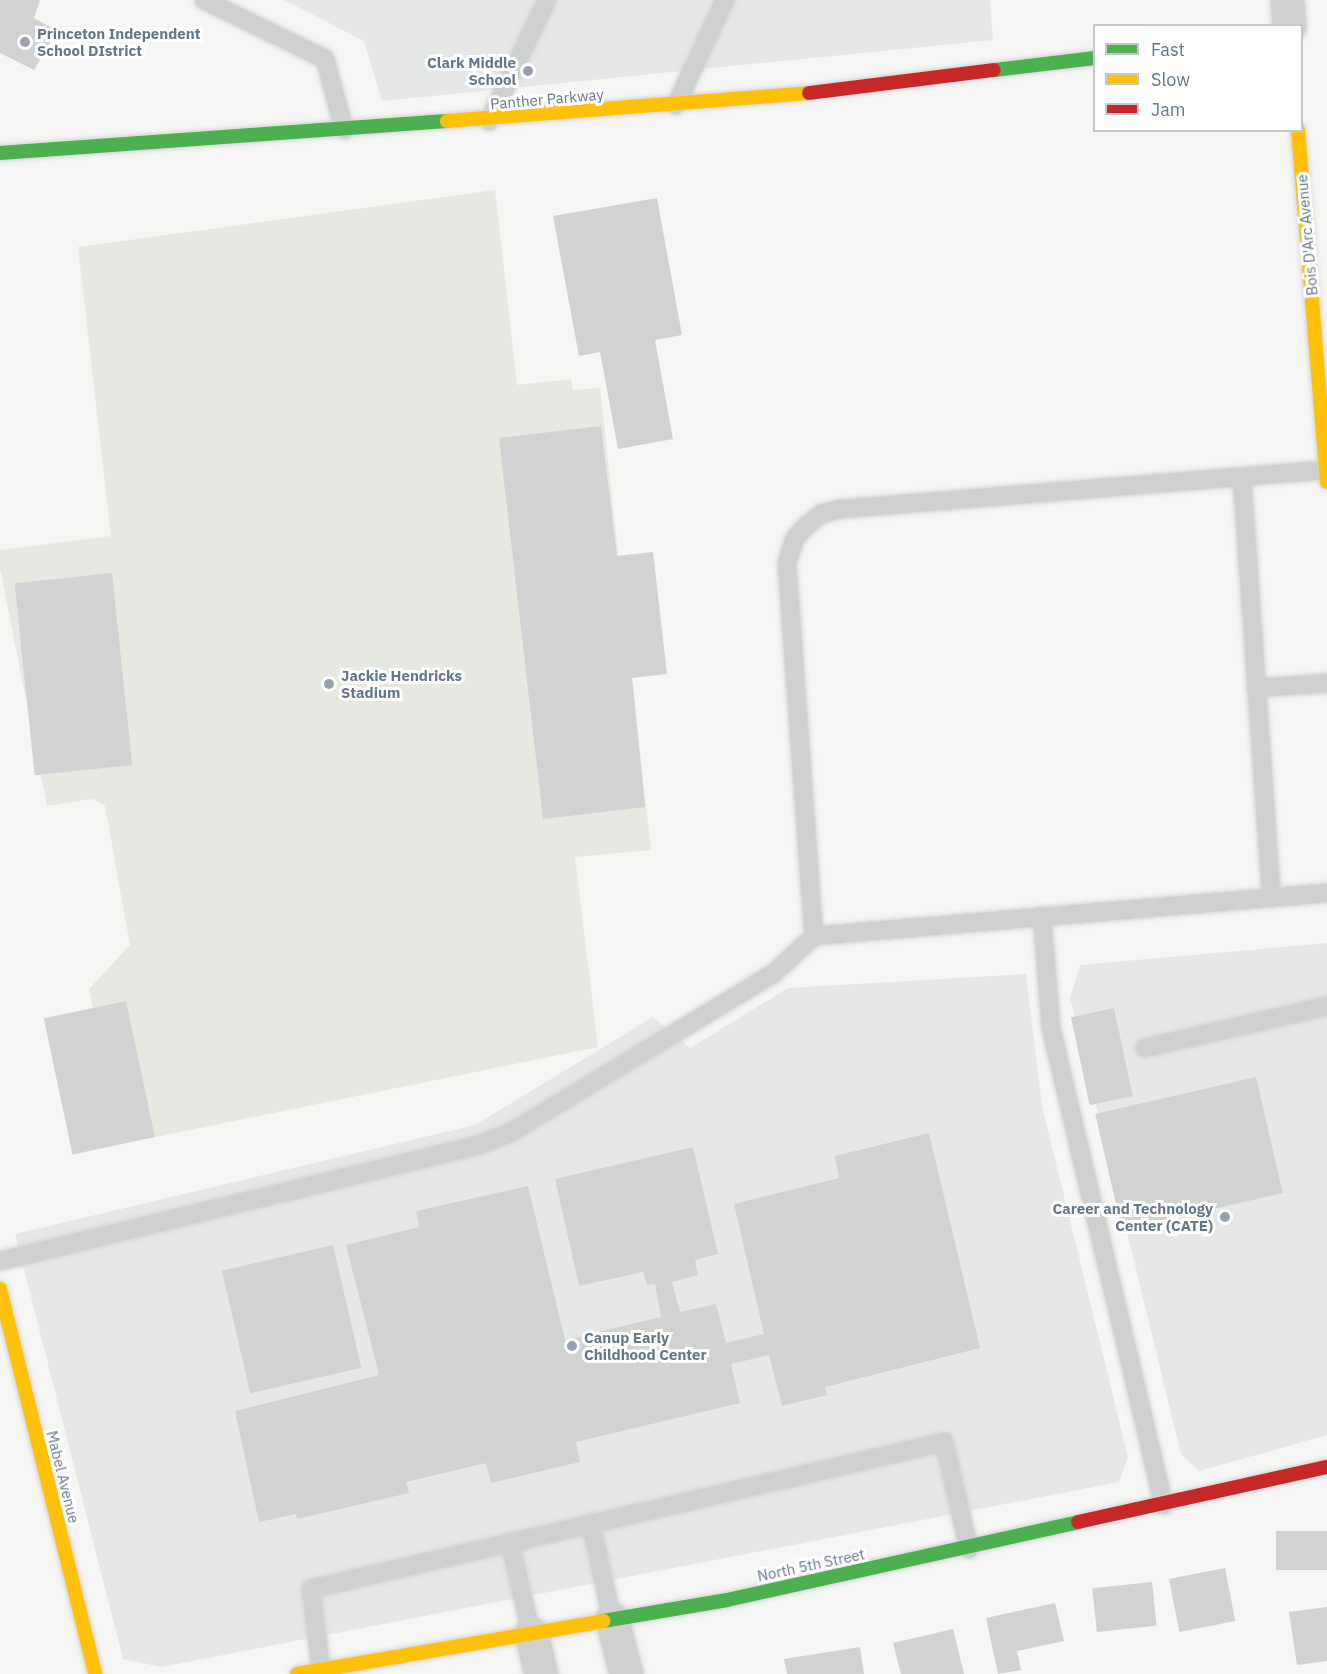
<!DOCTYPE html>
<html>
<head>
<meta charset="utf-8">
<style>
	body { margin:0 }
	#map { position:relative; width:1327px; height:1674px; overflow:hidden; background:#f6f6f4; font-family:"IBM Plex Sans",sans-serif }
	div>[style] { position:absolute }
	.built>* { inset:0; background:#e6e8e7 }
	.green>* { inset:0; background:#e6e9e2 }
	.building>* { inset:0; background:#d1d2d2; transform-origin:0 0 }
	.roads { filter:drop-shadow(0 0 2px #d2d4d4) drop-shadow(0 0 2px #d2d4d4) }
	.lane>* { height:18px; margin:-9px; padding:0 9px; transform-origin:9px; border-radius:9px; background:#cfd1d1 }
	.street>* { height:33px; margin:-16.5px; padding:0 16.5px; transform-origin:16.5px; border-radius:16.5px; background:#cfd1d1 }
	.fast>* { height:14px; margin:-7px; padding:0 7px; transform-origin:7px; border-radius:7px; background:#4caf50 }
	.slow>* { height:14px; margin:-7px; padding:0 7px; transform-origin:7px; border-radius:7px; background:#ffc107 }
	.jam>* { height:14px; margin:-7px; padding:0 7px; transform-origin:7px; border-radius:7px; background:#c62828 }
	.dots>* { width:16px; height:16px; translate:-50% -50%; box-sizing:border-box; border:3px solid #fff; border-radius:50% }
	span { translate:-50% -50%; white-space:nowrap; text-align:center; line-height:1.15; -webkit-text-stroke:6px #fff; paint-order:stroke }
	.poi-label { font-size:15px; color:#647787; font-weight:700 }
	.left { translate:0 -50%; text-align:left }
	.right { translate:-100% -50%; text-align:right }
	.street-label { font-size:15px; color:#647787 }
	.legend { position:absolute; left:1093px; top:24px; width:210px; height:108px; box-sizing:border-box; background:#fff; border:2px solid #c1c9cf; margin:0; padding:8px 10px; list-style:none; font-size:18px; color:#647787 }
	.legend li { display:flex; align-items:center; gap:12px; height:30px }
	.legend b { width:30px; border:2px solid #c1c9cf }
</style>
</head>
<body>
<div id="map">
	<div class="built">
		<i style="clip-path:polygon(284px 0,990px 0,993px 40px,382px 101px,364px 41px)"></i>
		<i style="clip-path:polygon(1327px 943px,1327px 1435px,1199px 1471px,1181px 1454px,1070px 998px,1080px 965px)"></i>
		<i style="clip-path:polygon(1026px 974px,1042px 1106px,1128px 1457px,1119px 1482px,161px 1667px,123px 1659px,15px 1234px,475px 1125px,653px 1017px,690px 1048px,788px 988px)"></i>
	</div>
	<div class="green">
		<i style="clip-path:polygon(495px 190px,517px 385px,571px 379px,573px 390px,600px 388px,651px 850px,575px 857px,598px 1047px,72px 1154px,44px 1018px,93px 1008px,89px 989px,130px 945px,105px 806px,92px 799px,47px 806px,0 568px,0 550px,111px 536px,78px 247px)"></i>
	</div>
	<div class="building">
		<i style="clip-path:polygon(0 0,40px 0,34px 18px,57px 31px,34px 70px,0 53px)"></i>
		<i style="clip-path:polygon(657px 198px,682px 335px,655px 340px,673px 439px,618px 449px,600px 352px,579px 356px,553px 216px)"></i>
		<i style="clip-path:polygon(601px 426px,617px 556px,653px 552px,667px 674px,632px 678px,645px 807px,543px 819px,499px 438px)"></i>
		<i style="left:112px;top:573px;width:193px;height:98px;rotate:84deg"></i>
		<i style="left:126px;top:1001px;width:139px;height:84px;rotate:78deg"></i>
		<i style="left:1114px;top:1008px;width:90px;height:44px;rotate:78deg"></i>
		<i style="left:1256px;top:1077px;width:119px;height:165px;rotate:77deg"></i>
		<i style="clip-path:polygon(929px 1133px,980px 1348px,825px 1387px,827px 1395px,782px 1406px,769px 1355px,731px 1364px,740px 1403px,576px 1442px,580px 1462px,491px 1483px,486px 1463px,406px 1482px,409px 1493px,297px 1519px,296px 1514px,259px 1522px,235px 1411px,379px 1375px,346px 1245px,419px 1227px,416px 1211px,528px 1186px,565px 1340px,661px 1317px,655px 1284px,647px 1285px,643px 1272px,579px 1286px,555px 1179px,693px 1147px,718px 1254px,695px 1260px,698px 1275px,672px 1282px,680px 1312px,716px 1304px,726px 1343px,764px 1334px,734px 1204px,839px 1178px,835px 1156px)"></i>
		<i style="left:333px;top:1245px;width:126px;height:114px;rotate:77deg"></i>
		<i style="left:1327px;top:1531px;width:39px;height:51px;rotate:90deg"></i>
		<i style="left:1225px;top:1568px;width:54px;height:57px;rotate:79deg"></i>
		<i style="left:1152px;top:1582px;width:44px;height:60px;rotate:84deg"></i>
		<i style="clip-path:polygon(1055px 1603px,1064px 1641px,1017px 1651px,1021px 1670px,998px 1674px,986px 1618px)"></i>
		<i style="clip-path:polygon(1327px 1607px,1327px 1661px,1297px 1665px,1289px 1612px)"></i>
		<i style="clip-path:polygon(953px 1629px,964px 1674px,901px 1674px,893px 1643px)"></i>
		<i style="clip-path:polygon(860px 1647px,864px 1674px,787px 1674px,784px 1659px)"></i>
	</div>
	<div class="roads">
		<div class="lane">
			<i style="left:204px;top:0;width:135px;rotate:26deg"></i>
			<i style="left:325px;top:59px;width:73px;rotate:74.8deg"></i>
			<i style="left:676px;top:105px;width:116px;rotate:-65deg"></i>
			<i style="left:489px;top:121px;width:134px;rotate:-64.4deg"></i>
			<i style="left:1326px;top:470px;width:488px;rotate:175.4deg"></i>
			<i style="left:840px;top:509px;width:20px;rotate:165deg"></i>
			<i style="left:821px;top:514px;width:21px;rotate:141deg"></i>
			<i style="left:805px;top:527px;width:15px;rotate:132deg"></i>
			<i style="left:795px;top:538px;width:26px;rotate:108deg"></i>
			<i style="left:787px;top:563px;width:374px;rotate:85.9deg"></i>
			<i style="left:814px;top:936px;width:515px;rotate:-4.79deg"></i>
			<i style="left:1242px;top:477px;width:420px;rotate:86deg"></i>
			<i style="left:1256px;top:688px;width:71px;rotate:-4deg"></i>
			<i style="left:1042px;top:916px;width:112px;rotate:85.4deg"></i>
			<i style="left:1051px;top:1028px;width:490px;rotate:76.7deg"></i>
			<i style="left:1145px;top:1048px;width:187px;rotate:-13deg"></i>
			<i style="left:0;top:1261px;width:490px;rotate:-13.6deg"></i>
			<i style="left:476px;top:1146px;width:36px;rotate:-21deg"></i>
			<i style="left:510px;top:1133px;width:307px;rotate:-31.2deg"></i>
			<i style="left:773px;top:974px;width:56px;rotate:-42.8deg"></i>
			<i style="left:591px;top:1523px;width:98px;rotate:77.7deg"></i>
			<i style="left:510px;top:1542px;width:93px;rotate:77deg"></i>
			<i style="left:321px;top:1669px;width:81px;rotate:-97.1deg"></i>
			<i style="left:311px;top:1589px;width:650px;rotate:-13.07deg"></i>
			<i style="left:944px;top:1442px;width:110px;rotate:76.8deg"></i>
		</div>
		<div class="street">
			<i style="left:1287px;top:0;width:26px;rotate:86deg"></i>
			<i style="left:612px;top:1619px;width:57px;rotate:75.7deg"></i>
			<i style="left:531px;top:1633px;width:42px;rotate:76.3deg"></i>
		</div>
		<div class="fast">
			<i style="left:994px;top:70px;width:101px;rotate:-6.8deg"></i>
			<i style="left:0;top:153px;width:448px;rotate:-4.1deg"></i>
			<i style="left:603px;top:1621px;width:126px;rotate:-9.6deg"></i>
			<i style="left:727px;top:1600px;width:360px;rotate:-12.5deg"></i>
		</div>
		<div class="slow">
			<i style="left:447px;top:121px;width:363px;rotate:-4.4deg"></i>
			<i style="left:1298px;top:130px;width:353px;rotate:85.3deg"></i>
			<i style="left:0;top:1289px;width:397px;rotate:76.1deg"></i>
			<i style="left:297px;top:1674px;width:311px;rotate:-9.8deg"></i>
		</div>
		<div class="jam">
			<i style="left:809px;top:93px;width:186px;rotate:-7.1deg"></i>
			<i style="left:1078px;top:1522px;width:255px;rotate:-12.5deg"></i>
		</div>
	</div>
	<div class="dots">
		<i style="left:25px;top:42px;background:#97a3ad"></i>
		<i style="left:528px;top:71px;background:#97a3ad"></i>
		<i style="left:329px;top:684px;background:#97a3ad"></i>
		<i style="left:1225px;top:1217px;background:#97a3ad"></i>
		<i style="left:572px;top:1346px;background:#97a3ad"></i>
	</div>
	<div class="poi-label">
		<span class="left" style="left:37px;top:42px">Princeton Independent<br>School DIstrict</span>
		<span class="right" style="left:516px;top:71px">Clark Middle<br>School</span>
		<span class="left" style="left:341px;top:684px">Jackie Hendricks<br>Stadium</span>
		<span class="right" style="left:1213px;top:1217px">Career and Technology<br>Center (CATE)</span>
		<span class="left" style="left:584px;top:1346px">Canup Early<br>Childhood Center</span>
	</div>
	<div class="street-label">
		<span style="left:547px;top:99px;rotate:-5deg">Panther Parkway</span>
		<span style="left:1307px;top:235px;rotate:-95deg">Bois D'Arc Avenue</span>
		<span style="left:63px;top:1477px;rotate:76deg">Mabel Avenue</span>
		<span style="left:811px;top:1565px;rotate:-12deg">North 5th Street</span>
	</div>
	<ul class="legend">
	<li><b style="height:8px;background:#4caf50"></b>Fast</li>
	<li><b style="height:8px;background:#ffc107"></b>Slow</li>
	<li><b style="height:8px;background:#c62828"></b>Jam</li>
	</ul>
</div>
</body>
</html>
